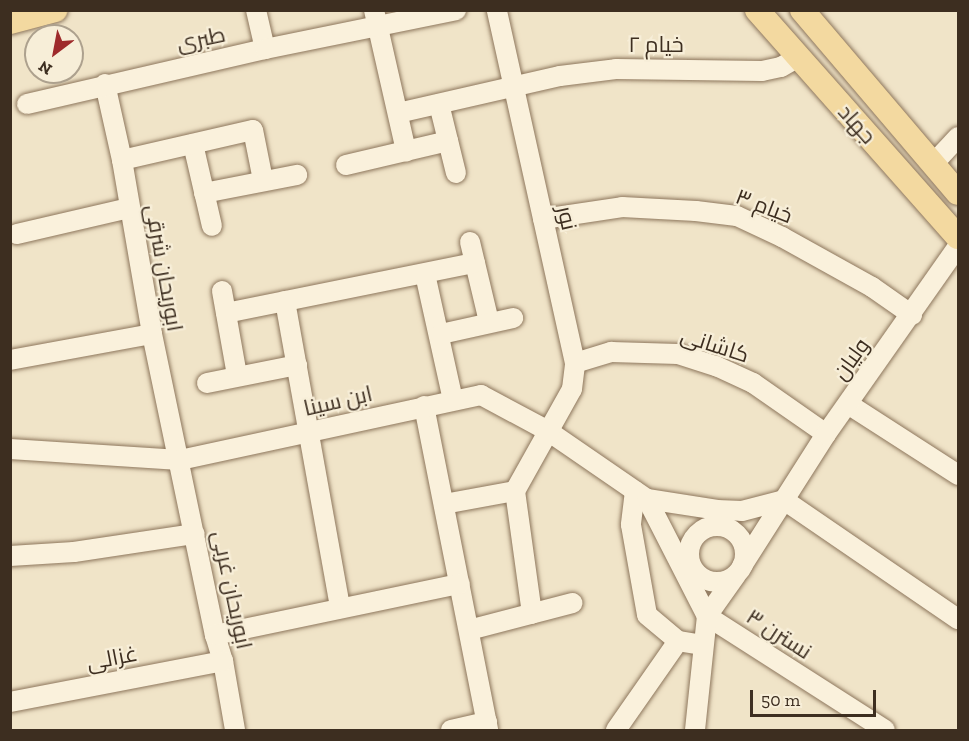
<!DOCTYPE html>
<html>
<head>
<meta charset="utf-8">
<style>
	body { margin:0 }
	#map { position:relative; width:969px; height:741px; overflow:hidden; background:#f0e4c8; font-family:"Zilla Slab",Cairo,serif }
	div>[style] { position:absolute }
	.roads { filter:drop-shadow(0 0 2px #8d765c) drop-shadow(0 0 2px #8d765c) }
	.minor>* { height:20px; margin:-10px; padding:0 10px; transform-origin:10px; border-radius:10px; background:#faf1dc }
	.minor>.ring { margin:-10px; padding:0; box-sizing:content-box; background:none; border:20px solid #faf1dc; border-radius:50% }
	.major>* { height:24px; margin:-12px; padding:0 12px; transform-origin:12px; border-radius:12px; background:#f3d9a0 }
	span { translate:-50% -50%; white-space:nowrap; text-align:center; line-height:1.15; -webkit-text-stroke:4.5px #f7eed8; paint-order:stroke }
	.street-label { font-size:22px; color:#3d2e20 }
	.frame { position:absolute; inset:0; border:12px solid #3d2e20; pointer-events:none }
	.north { position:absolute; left:24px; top:24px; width:60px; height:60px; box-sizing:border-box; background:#f7eed8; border:2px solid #ada18e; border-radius:50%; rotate:212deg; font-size:16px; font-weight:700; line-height:24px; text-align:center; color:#3d2e20 }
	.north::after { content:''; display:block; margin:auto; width:21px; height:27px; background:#9e2a2b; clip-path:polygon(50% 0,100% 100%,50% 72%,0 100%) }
	.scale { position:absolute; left:750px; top:690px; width:126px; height:27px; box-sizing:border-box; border:3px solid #3d2e20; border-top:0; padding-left:8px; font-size:18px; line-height:21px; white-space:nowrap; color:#3d2e20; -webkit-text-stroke:4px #f7eed8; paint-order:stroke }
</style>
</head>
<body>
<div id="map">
	<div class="roads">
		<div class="minor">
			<i style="left:256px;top:10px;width:40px;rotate:77deg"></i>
			<i style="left:374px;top:10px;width:145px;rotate:77.2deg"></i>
			<i style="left:105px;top:84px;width:78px;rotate:77.4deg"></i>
			<i style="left:122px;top:160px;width:177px;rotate:80.2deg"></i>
			<i style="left:152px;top:334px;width:308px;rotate:78.2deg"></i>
			<i style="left:215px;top:635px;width:27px;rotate:73deg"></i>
			<i style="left:223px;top:661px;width:70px;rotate:80.1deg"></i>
			<i style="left:27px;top:104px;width:244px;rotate:-13deg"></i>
			<i style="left:265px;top:49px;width:195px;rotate:-11.5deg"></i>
			<i style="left:439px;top:104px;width:71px;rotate:76.2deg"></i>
			<i style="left:398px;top:113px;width:166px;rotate:-12.9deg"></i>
			<i style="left:560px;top:76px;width:56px;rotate:-7.1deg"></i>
			<i style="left:616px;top:69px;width:146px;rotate:0.8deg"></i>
			<i style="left:762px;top:71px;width:19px;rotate:-12deg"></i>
			<i style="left:781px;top:67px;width:20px;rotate:-30deg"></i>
			<i style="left:193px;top:144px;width:84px;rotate:77deg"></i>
			<i style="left:122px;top:160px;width:134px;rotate:-12.9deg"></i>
			<i style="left:253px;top:130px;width:51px;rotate:78.7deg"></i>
			<i style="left:933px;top:164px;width:37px;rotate:-47deg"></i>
			<i style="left:346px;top:165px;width:105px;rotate:-13.2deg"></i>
			<i style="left:204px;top:193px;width:95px;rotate:-11deg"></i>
			<i style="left:543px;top:219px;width:80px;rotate:-8.6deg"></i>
			<i style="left:622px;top:207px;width:74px;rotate:3.1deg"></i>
			<i style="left:696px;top:211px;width:41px;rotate:7deg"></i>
			<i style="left:737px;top:216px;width:50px;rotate:25deg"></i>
			<i style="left:782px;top:237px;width:103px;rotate:29.1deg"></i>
			<i style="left:872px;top:287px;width:49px;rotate:35deg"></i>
			<i style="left:17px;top:234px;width:115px;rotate:-13.1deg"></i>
			<i style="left:470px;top:242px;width:82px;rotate:76.6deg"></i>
			<i style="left:425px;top:274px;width:129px;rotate:77.5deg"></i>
			<i style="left:222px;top:291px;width:85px;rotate:79.9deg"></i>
			<i style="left:285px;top:301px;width:312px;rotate:79.8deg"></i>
			<i style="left:226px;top:313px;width:254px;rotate:-11.4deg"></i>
			<i style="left:441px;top:334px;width:74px;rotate:-12.5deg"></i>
			<i style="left:10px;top:360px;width:144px;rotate:-10.4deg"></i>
			<i style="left:575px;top:363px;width:38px;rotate:-17deg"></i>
			<i style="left:611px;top:352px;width:67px;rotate:1.7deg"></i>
			<i style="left:678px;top:354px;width:40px;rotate:18deg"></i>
			<i style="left:716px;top:366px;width:41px;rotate:24.7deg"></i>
			<i style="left:753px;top:383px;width:89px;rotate:34.9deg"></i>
			<i style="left:207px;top:383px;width:92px;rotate:-11.3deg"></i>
			<i style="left:848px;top:404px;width:131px;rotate:32.8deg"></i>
			<i style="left:424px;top:406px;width:330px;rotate:78.8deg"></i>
			<i style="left:10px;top:449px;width:170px;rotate:3.7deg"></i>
			<i style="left:180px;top:460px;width:308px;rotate:-12.2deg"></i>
			<i style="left:481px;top:395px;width:76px;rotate:28.2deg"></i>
			<i style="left:548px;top:431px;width:120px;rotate:34.5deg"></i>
			<i style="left:647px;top:499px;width:71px;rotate:8.9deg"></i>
			<i style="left:717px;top:510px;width:25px;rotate:2deg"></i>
			<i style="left:742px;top:511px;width:43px;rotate:-14.7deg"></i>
			<i style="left:515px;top:491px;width:124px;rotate:82.1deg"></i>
			<i style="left:635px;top:491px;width:34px;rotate:97deg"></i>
			<i style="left:631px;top:525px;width:91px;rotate:79.9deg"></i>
			<i style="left:647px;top:615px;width:40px;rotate:40deg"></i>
			<i style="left:678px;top:641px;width:24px;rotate:9deg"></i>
			<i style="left:647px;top:499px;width:131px;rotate:62.9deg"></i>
			<i style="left:707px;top:616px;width:211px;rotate:32.6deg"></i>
			<i style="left:784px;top:500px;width:211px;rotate:34.4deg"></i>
			<i style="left:444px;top:504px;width:72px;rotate:-10.4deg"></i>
			<i style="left:515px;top:491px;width:117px;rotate:-60.8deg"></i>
			<i style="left:572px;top:389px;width:26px;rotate:-83deg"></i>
			<i style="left:575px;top:363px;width:362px;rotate:-102.5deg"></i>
			<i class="ring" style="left:689px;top:526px;width:36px;height:36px"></i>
			<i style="left:10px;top:556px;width:64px;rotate:-3.6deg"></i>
			<i style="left:74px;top:552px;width:122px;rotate:-8.5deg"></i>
			<i style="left:742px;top:566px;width:156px;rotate:-57.5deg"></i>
			<i style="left:826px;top:434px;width:230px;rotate:-54.9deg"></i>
			<i style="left:469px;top:630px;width:107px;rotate:-14.6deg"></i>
			<i style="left:215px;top:635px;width:250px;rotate:-11.8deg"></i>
			<i style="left:10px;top:702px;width:217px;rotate:-10.9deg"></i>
			<i style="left:451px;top:730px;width:37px;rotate:-13deg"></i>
			<i style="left:616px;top:730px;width:108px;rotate:-55.1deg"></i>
			<i style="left:695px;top:730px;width:115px;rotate:-84deg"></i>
			<i style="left:707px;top:616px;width:50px;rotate:-54.7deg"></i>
		</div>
		<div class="major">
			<i style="left:757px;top:10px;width:303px;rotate:48.5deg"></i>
			<i style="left:802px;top:10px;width:240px;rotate:49.6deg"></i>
			<i style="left:10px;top:22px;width:47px;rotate:-14.9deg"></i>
		</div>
	</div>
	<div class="street-label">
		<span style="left:201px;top:39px;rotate:-12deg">طبری</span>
		<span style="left:656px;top:45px">خیام ۲</span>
		<span style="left:857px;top:124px;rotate:48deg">جهاد</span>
		<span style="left:764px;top:206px;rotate:21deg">خیام ۳</span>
		<span style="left:567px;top:218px;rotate:77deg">نور</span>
		<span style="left:164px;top:268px;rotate:80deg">ابوریحان شرقی</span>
		<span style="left:715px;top:345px;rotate:18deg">کاشانی</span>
		<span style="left:851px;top:359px;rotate:-54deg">ولیان</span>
		<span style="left:338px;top:401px;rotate:-13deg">ابن سینا</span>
		<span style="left:232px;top:590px;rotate:78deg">ابوریحان غربی</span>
		<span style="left:779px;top:634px;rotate:33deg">نسترن ۳</span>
		<span style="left:112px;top:658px;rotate:-11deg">غزالی</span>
	</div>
	<div class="frame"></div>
	<div class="north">N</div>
	<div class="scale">50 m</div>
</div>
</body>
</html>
